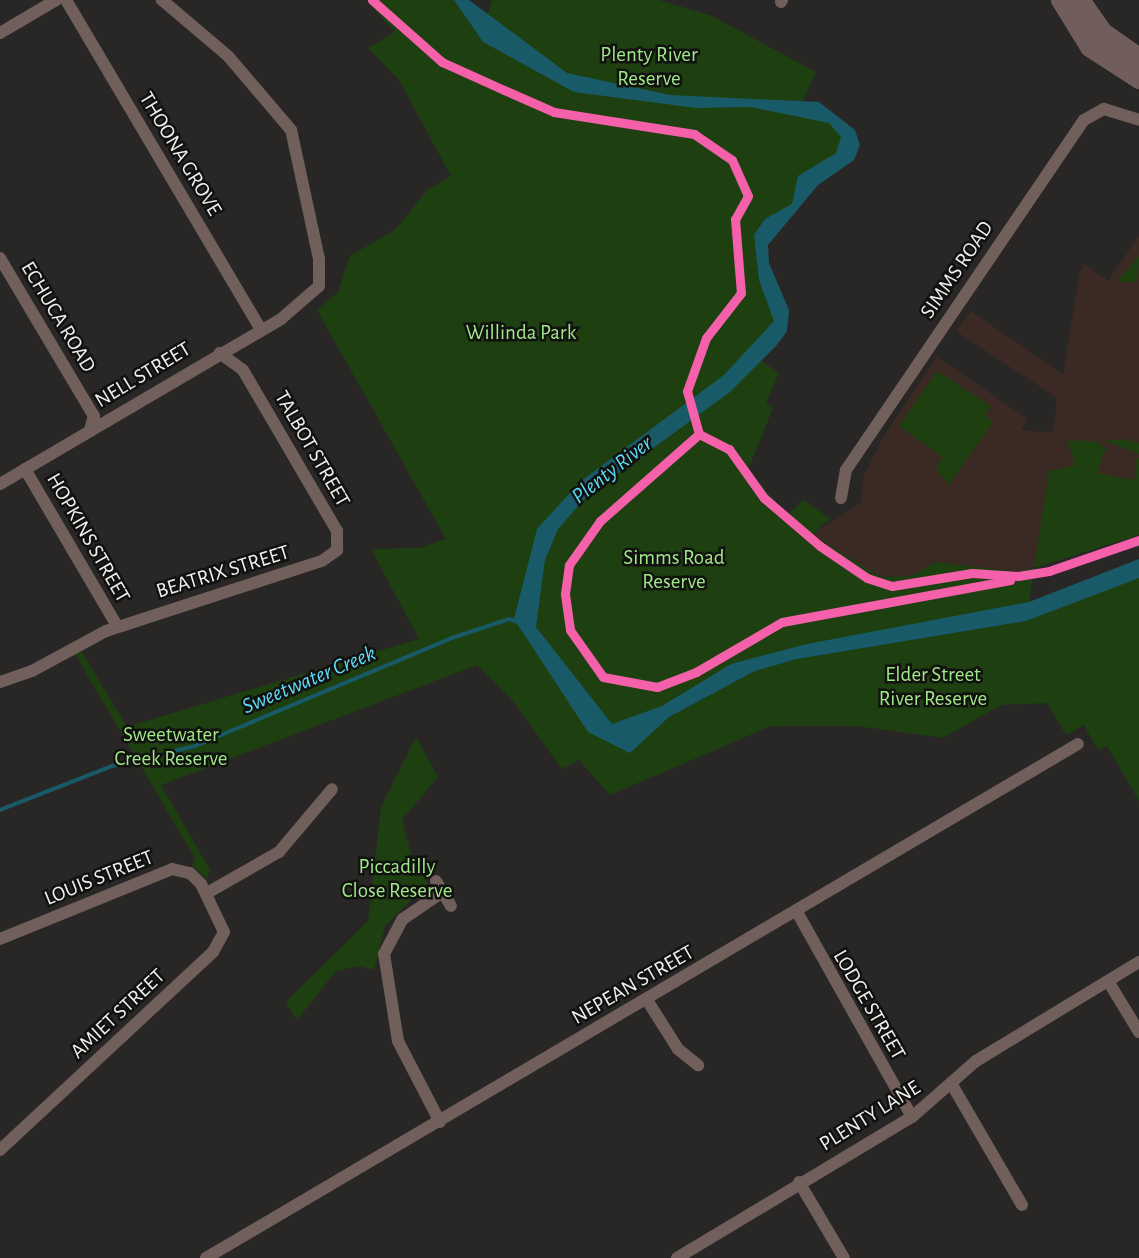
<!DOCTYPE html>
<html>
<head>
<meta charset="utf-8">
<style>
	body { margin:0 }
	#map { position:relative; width:1139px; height:1258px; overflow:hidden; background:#282726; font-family:"Alegreya Sans",sans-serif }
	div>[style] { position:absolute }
	.education>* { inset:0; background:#3a2a23 }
	.green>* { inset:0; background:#1e4010 }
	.water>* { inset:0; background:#195a68 }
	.stream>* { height:4px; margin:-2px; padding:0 2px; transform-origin:2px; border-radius:2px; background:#195a68 }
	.street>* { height:12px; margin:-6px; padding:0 6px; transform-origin:6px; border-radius:6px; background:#715f5c }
	.primary>* { height:20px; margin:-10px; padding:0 10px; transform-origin:10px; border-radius:10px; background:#715e5c }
	.cycleway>* { height:9px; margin:-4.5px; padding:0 4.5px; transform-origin:4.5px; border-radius:4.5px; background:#f560ab }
	span { translate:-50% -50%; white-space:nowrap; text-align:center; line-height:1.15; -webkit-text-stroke:5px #111110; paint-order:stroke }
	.park-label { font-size:21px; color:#9fe887 }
	.street-label { font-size:21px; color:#f0f0ee }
	.water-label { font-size:22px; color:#5dddfa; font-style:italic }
</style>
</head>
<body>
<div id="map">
	<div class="education">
		<i style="clip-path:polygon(1139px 236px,1139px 535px,1018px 572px,936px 562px,910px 576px,881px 577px,812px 535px,861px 502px,863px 477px,884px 436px,937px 357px,1028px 419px,1021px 430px,1053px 433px,1057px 398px,956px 331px,971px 311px,1063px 374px,1080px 271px,1085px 264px,1108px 281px)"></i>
	</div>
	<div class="green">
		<i style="clip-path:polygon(evenodd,366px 0,454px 0,480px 38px,492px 0,659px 0,712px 16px,816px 72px,799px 109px,833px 120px,850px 145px,761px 247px,783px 311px,756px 357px,779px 373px,766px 403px,773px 408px,748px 470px,787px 515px,804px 500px,830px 519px,812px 535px,881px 577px,910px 576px,936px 562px,1018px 572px,1034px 568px,1049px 471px,1075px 465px,1067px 440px,1098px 442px,1108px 451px,1103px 453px,1098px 473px,1134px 480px,1137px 461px,1131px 460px,1139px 458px,1139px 535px,1034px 568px,1028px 610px,1139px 569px,1139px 801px,1107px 746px,1098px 750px,1084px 725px,1066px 735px,1047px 703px,1001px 705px,943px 738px,857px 726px,771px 726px,610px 795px,579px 760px,562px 769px,513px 701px,477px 665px,161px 785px,210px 870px,207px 879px,192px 865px,195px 858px,75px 654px,81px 651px,127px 727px,419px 639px,371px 549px,419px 548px,446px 539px,317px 310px,338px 292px,350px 256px,396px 229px,427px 190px,451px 176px,399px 80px,368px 48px,395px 32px,366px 0,1028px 611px,1026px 621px,797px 659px,755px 671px,669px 717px,630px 752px,611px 741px,748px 667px,1028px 611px)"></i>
		<i style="clip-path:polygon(1139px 256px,1138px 282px,1117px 282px,1121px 277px)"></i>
		<i style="clip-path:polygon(937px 371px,991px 406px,985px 415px,993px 422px,949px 485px,936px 469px,942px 457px,899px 426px)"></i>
		<i style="clip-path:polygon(1124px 439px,1139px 443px,1139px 454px,1104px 441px)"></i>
		<i style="clip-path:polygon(416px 737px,438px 777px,402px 820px,411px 854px,428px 883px,385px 926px,374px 970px,359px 966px,336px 971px,297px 1020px,286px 1002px,368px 921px,381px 807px)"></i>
	</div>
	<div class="water">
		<i style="clip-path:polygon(454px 0,469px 0,567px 73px,670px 95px,819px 102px,855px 130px,860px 145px,854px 160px,818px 185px,768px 245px,769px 263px,789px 310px,787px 331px,776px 346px,730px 392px,586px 497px,558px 529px,545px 560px,536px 627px,612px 724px,662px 706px,731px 664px,807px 644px,1029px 602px,1139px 559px,1139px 578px,1026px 621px,797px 659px,755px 671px,669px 717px,630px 753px,588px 732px,514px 619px,537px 529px,581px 481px,724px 375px,774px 321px,759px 280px,754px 235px,765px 219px,792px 204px,798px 176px,836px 153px,841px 137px,829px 123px,751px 107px,696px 108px,574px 92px,483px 42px)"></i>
	</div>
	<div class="stream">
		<i style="left:0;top:810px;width:120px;rotate:-21.4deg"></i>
		<i style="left:112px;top:766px;width:85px;rotate:-13.5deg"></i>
		<i style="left:195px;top:746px;width:279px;rotate:-22.8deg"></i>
		<i style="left:452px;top:638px;width:60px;rotate:-18.4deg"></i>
		<i style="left:509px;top:619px;width:9px;rotate:18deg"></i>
	</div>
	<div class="street">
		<i style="left:66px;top:0;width:381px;rotate:59.4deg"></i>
		<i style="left:781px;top:2px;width:2px;rotate:-63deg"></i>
		<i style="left:0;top:33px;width:65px;rotate:-30.5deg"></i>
		<i style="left:0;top:258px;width:184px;rotate:59.3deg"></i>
		<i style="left:94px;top:416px;width:15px;rotate:106deg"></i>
		<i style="left:25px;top:469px;width:182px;rotate:59.6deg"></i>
		<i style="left:0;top:484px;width:326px;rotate:-30.4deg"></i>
		<i style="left:281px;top:319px;width:50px;rotate:-41deg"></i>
		<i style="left:319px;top:286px;width:27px;rotate:-90deg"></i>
		<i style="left:319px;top:259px;width:132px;rotate:-102.2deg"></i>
		<i style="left:291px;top:130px;width:97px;rotate:-130.4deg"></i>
		<i style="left:228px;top:56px;width:87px;rotate:-139.7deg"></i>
		<i style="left:841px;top:498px;width:28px;rotate:-80deg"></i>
		<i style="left:846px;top:470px;width:423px;rotate:-55.8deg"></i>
		<i style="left:1084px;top:120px;width:23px;rotate:-29deg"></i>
		<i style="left:1104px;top:109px;width:37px;rotate:17deg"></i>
		<i style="left:0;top:682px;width:34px;rotate:-19deg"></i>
		<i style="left:32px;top:671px;width:84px;rotate:-28.4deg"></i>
		<i style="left:106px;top:631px;width:227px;rotate:-18deg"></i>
		<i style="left:322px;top:561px;width:19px;rotate:-36deg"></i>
		<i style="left:337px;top:550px;width:19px;rotate:-90deg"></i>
		<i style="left:337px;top:531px;width:186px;rotate:-120.3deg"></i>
		<i style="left:243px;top:370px;width:29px;rotate:-144deg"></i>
		<i style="left:436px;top:881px;width:29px;rotate:59deg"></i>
		<i style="left:207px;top:893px;width:83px;rotate:-29.7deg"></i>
		<i style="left:279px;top:852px;width:82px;rotate:-49.9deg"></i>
		<i style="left:797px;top:912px;width:235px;rotate:60.7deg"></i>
		<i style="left:0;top:939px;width:186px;rotate:-22.1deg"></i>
		<i style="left:172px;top:869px;width:18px;rotate:13deg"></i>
		<i style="left:190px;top:873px;width:16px;rotate:45deg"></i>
		<i style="left:201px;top:884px;width:53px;rotate:64.4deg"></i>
		<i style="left:224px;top:932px;width:23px;rotate:119deg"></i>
		<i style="left:213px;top:952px;width:291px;rotate:137.1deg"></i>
		<i style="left:1108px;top:981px;width:60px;rotate:58.7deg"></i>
		<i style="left:647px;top:1000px;width:58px;rotate:57.7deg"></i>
		<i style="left:678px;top:1049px;width:26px;rotate:39deg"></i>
		<i style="left:951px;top:1083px;width:141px;rotate:59.8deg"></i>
		<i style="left:440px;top:1122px;width:91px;rotate:-117.4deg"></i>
		<i style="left:398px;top:1041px;width:88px;rotate:-99.1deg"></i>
		<i style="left:384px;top:954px;width:40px;rotate:-62deg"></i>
		<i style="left:403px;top:919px;width:46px;rotate:-34.4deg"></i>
		<i style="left:799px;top:1182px;width:88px;rotate:59.4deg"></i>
		<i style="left:206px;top:1258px;width:1012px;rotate:-30.52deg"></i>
		<i style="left:677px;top:1258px;width:274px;rotate:-31deg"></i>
		<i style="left:912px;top:1117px;width:85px;rotate:-41.2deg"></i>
		<i style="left:976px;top:1061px;width:191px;rotate:-31.3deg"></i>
	</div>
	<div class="primary">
		<i style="left:1061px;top:0;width:55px;rotate:58.3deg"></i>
		<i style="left:1090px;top:47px;width:59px;rotate:33.1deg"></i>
		<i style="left:1080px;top:0;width:39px;rotate:55deg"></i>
		<i style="left:1102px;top:32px;width:45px;rotate:35.1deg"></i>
	</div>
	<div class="cycleway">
		<i style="left:372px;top:0;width:94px;rotate:41.5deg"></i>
		<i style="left:442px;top:62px;width:68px;rotate:24.3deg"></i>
		<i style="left:504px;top:90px;width:55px;rotate:23.7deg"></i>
		<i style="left:554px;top:112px;width:142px;rotate:8.9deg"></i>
		<i style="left:694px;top:134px;width:46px;rotate:34.4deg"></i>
		<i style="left:732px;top:160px;width:39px;rotate:66deg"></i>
		<i style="left:748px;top:196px;width:26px;rotate:119deg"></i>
		<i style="left:735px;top:219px;width:74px;rotate:85.4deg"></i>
		<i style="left:741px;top:293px;width:57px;rotate:127.9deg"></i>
		<i style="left:706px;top:338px;width:56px;rotate:109.7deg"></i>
		<i style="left:687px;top:391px;width:45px;rotate:74.4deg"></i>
		<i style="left:699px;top:434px;width:34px;rotate:27deg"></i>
		<i style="left:729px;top:449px;width:60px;rotate:54.5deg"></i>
		<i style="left:764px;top:498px;width:74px;rotate:40.6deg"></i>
		<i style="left:820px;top:546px;width:57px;rotate:34.2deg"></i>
		<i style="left:867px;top:578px;width:26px;rotate:18deg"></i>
		<i style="left:892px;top:586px;width:81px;rotate:-9.2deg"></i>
		<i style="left:972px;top:573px;width:46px;rotate:3.7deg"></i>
		<i style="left:1018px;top:576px;width:31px;rotate:-9deg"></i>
		<i style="left:1049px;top:571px;width:95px;rotate:-19deg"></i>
		<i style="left:699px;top:434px;width:132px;rotate:138.7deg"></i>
		<i style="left:600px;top:521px;width:54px;rotate:125.2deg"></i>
		<i style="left:569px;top:565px;width:29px;rotate:98deg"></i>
		<i style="left:565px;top:594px;width:36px;rotate:82deg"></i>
		<i style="left:570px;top:630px;width:57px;rotate:54.9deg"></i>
		<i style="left:603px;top:677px;width:55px;rotate:10.5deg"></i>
		<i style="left:657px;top:687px;width:42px;rotate:-21deg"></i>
		<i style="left:696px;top:672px;width:99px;rotate:-30.2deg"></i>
		<i style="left:782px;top:622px;width:232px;rotate:-10.4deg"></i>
	</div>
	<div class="park-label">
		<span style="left:649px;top:67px">Plenty River<br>Reserve</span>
		<span style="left:521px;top:333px">Willinda Park</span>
		<span style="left:674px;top:570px">Simms Road<br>Reserve</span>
		<span style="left:933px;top:687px">Elder Street<br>River Reserve</span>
		<span style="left:171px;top:747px">Sweetwater<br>Creek Reserve</span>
		<span style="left:397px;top:879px">Piccadilly<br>Close Reserve</span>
	</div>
	<div class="street-label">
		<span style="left:180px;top:154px;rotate:59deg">THOONA GROVE</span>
		<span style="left:957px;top:270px;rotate:-56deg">SIMMS ROAD</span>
		<span style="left:58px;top:317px;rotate:59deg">ECHUCA ROAD</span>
		<span style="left:143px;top:375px;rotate:-31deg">NELL STREET</span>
		<span style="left:312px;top:449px;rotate:60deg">TALBOT STREET</span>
		<span style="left:88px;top:538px;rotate:60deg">HOPKINS STREET</span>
		<span style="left:223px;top:572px;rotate:-17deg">BEATRIX STREET</span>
		<span style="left:99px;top:878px;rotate:-22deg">LOUIS STREET</span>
		<span style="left:633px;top:985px;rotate:-30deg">NEPEAN STREET</span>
		<span style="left:869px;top:1005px;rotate:60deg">LODGE STREET</span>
		<span style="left:118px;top:1014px;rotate:-43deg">AMIET STREET</span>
		<span style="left:870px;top:1116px;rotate:-32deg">PLENTY LANE</span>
	</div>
	<div class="water-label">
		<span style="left:612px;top:470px;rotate:-38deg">Plenty River</span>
		<span style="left:309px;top:680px;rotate:-23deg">Sweetwater Creek</span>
	</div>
</div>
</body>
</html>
